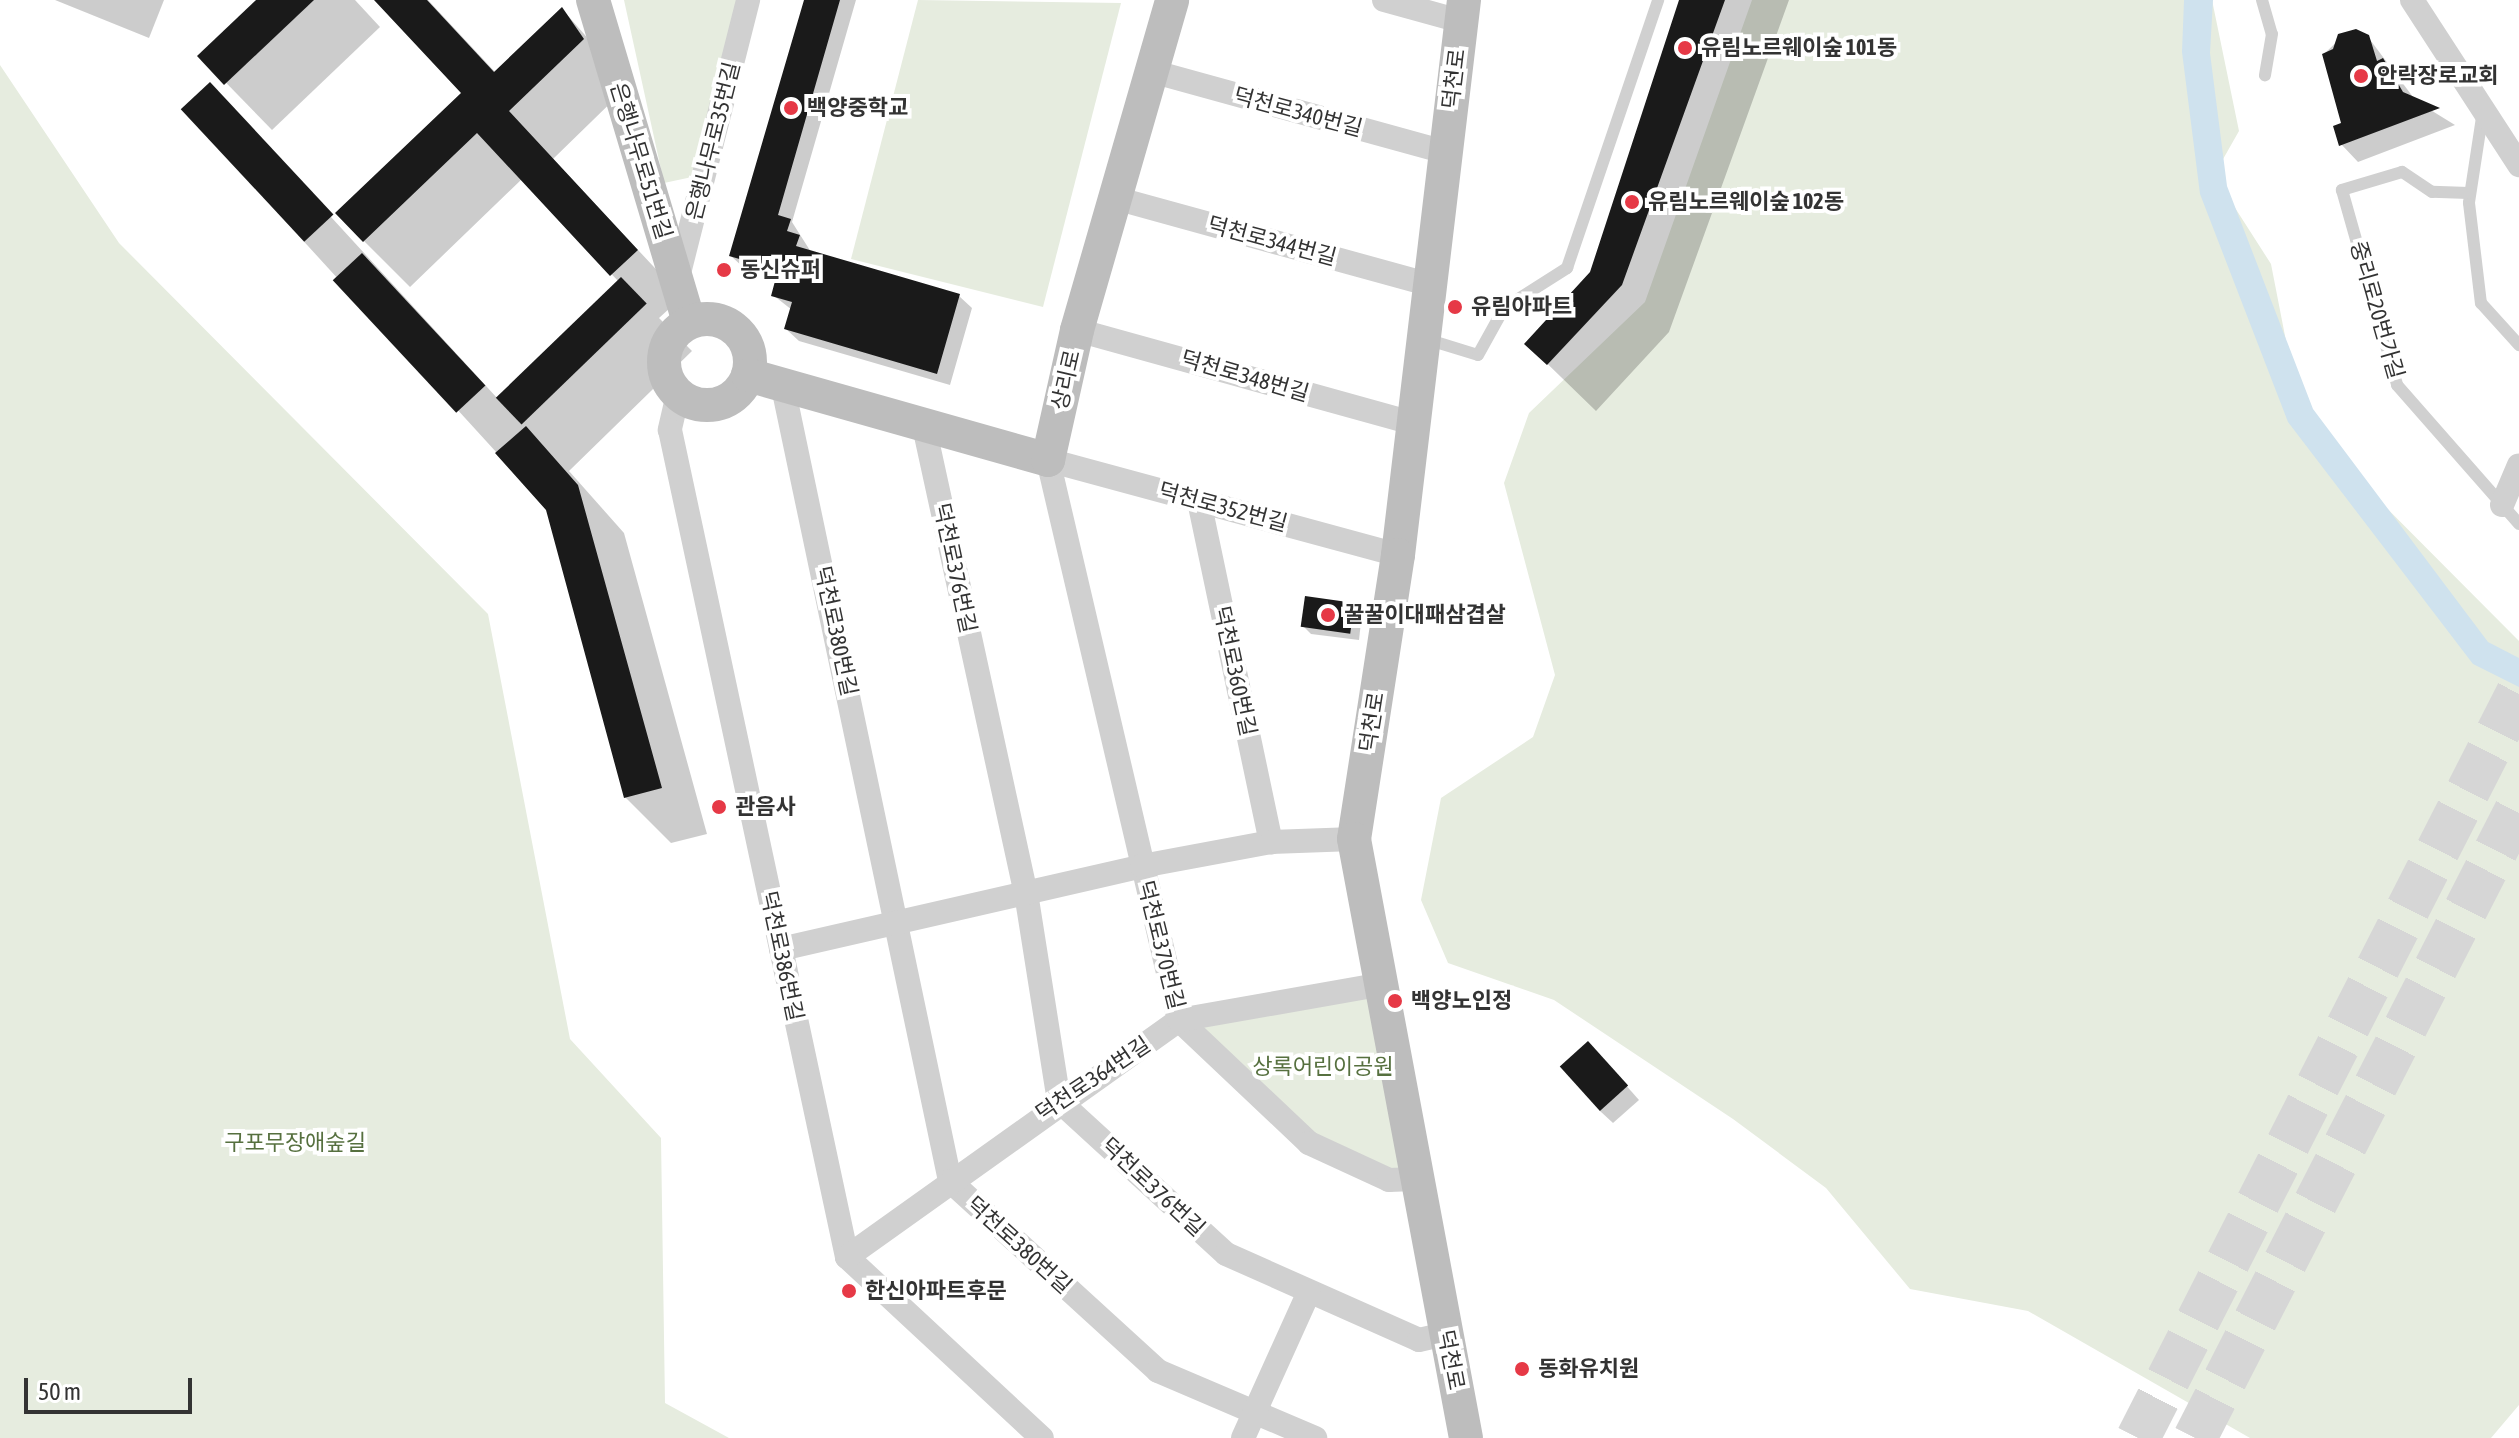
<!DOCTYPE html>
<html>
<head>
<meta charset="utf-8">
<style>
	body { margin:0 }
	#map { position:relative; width:2519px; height:1438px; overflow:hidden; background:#fff; font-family:"Asap Condensed","Noto Sans KR",sans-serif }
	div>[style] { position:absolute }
	.green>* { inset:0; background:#e6ecdf }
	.water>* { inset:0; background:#cfe2ee }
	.shadow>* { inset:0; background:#0003 }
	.building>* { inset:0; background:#1a1a1a; transform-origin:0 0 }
	.highway-tunnel>* { height:44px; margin-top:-22px; transform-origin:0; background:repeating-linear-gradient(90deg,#d6d6d6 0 44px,transparent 0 66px) }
	.lane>* { height:12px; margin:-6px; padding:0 6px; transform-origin:6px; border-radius:6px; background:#d0d0d0 }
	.street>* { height:24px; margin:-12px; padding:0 12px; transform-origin:12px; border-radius:12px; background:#d0d0d0 }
	.secondary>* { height:34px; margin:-17px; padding:0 17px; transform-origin:17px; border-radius:17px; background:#bdbdbd }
	.secondary>.ring { margin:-17px; padding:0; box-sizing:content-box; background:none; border:34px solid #bdbdbd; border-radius:50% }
	.dots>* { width:22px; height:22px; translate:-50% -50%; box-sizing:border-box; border:4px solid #fff; border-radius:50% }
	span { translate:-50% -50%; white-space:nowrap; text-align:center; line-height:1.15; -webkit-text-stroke:8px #fff; paint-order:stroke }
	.poi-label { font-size:22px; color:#333; font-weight:700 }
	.left { translate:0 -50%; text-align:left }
	.street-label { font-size:22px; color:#333 }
	.park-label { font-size:22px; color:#56703f }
	.scale { position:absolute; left:24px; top:1378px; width:168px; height:36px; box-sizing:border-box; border:4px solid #333; border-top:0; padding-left:10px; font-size:24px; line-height:28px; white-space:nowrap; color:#333; -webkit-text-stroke:6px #fff; paint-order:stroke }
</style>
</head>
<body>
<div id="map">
	<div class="green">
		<i style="clip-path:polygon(624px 0,737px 0,692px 177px,664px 183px)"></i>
		<i style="clip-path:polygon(918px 0,1121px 3px,1043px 307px,851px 259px)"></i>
		<i style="clip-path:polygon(1752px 0,2212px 0,2239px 131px,2214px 175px,2271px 264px,2302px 423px,2519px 641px,2519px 1405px,2491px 1438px,2250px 1438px,2028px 1311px,1910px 1289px,1826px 1188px,1733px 1119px,1554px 1000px,1448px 963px,1421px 900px,1441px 798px,1533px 737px,1555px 675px,1504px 483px,1529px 413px,1645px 302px)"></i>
		<i style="clip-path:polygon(0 65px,119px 243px,488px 614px,570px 1039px,661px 1138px,665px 1403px,729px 1438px,0 1438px)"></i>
		<i style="clip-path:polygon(1372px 994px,1408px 1173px,1384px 1174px,1310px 1140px,1189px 1026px)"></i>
	</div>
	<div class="water">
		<i style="clip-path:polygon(2184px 0,2213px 0,2210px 53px,2227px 186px,2313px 409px,2488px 642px,2519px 658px,2519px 687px,2473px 664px,2288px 422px,2200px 194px,2182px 52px)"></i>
	</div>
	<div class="shadow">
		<i style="clip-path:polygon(55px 0,164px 0,149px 38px)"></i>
		<i style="clip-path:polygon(259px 0,355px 0,380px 27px,272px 130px,200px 56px)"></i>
		<i style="clip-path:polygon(376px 0,428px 0,496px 73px,562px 9px,629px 85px,553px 159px,682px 297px,659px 318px,692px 351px,569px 471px,624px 533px,707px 834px,671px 843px,625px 797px,548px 509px,183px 109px,210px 85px,498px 399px,619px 282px,522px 179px,410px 287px,364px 241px,463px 94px)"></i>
		<i style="clip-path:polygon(evenodd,806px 0,856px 0,792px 222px,811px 252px,959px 296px,972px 308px,950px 385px,799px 341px,786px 329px,792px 310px,773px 295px,778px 278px,744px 268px,731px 256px,806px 0,744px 258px,789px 271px,787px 275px,744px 262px,744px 258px)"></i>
		<i style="clip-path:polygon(1684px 0,1789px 0,1669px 332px,1596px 411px,1527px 344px,1592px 274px)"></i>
		<i style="clip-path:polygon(2347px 32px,2368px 37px,2416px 101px,2455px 125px,2358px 162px,2341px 144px,2343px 125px,2324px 54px)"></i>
		<i style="clip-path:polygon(1354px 605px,1362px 613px,1359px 640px,1311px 634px,1303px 626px)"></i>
		<i style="clip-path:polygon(1600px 1056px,1639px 1100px,1613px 1123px,1600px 1111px)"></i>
	</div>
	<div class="building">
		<i style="clip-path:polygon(256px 0,314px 0,224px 85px,197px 56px)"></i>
		<i style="clip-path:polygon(374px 0,427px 0,494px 72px,562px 7px,584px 39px,509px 111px,638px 250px,610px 276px,477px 133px,363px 242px,335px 213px,461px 93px)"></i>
		<i style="clip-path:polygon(804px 0,840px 0,778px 215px,791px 219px,787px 231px,800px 235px,796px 246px,960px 294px,937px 374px,784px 329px,792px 302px,771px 296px,778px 270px,729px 256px)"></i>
		<i style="clip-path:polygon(1679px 0,1725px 0,1622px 285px,1547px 365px,1524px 344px,1590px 272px)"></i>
		<i style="clip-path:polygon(2356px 29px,2369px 35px,2377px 61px,2383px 58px,2403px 92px,2440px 108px,2339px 146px,2333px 126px,2341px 123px,2322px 54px,2333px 49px,2338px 34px)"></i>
		<i style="left:210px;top:82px;width:181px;height:40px;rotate:47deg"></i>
		<i style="left:362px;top:253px;width:181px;height:40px;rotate:47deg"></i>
		<i style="left:621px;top:277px;width:37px;height:174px;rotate:46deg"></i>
		<i style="clip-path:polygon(526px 426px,578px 485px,662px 788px,624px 798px,546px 510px,495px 453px)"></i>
		<i style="left:1305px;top:596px;width:50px;height:31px;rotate:8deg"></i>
		<i style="left:1588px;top:1041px;width:60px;height:38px;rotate:48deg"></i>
	</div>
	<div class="highway-tunnel">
		<i style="left:2138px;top:1438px;width:839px;rotate:-62.98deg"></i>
		<i style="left:2195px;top:1438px;width:711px;rotate:-62.89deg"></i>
	</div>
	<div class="lane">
		<i style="left:2262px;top:0;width:35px;rotate:74deg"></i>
		<i style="left:2272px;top:34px;width:42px;rotate:99.7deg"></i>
		<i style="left:2483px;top:111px;width:93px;rotate:98.7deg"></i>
		<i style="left:2469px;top:203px;width:101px;rotate:83.2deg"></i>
		<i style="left:2481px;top:303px;width:57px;rotate:47.9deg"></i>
		<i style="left:2469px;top:193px;width:37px;rotate:-178deg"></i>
		<i style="left:2432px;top:192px;width:36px;rotate:-146deg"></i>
		<i style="left:2402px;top:172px;width:63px;rotate:163.3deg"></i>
		<i style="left:2342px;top:190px;width:203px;rotate:74.2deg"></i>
		<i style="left:2397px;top:385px;width:185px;rotate:48.7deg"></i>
		<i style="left:1426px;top:339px;width:54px;rotate:17.1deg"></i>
		<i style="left:1478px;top:355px;width:54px;rotate:-61deg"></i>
		<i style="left:1504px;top:308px;width:75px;rotate:-32.4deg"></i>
		<i style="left:1567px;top:268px;width:283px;rotate:-71.2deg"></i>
	</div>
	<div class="street">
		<i style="left:1384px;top:0;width:79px;rotate:15.4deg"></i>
		<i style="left:2412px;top:0;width:197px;rotate:57deg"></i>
		<i style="left:1151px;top:71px;width:305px;rotate:15.4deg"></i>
		<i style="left:1115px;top:198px;width:325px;rotate:15.4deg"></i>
		<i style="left:677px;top:281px;width:290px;rotate:-75.8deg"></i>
		<i style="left:1077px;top:330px;width:349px;rotate:15.5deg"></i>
		<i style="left:783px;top:387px;width:811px;rotate:78.12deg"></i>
		<i style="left:950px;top:1181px;width:282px;rotate:42.4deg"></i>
		<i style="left:1158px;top:1371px;width:171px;rotate:23.1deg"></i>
		<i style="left:678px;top:394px;width:37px;rotate:103deg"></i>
		<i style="left:670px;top:430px;width:846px;rotate:77.92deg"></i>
		<i style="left:847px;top:1257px;width:266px;rotate:42.9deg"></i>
		<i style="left:925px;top:431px;width:473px;rotate:77.7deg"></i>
		<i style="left:1026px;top:893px;width:211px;rotate:81deg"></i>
		<i style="left:1059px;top:1101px;width:226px;rotate:42.5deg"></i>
		<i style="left:1226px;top:1254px;width:211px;rotate:24deg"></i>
		<i style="left:1419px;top:1340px;width:28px;rotate:-13deg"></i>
		<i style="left:1199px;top:501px;width:349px;rotate:78.1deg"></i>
		<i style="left:2502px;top:505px;width:43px;rotate:-67deg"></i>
		<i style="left:1398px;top:555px;width:363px;rotate:-164.8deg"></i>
		<i style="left:1048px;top:460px;width:575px;rotate:76.83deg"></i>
		<i style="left:1179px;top:1020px;width:179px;rotate:43.4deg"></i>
		<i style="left:1309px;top:1143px;width:88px;rotate:24.8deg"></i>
		<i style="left:1389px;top:1180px;width:26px;rotate:-2deg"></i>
		<i style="left:781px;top:949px;width:370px;rotate:-12.9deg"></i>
		<i style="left:1142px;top:866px;width:131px;rotate:-10.5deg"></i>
		<i style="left:1271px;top:842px;width:83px;rotate:-2.1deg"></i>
		<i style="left:847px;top:1257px;width:408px;rotate:-35.5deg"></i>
		<i style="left:1179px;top:1020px;width:201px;rotate:-10deg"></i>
		<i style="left:1243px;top:1438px;width:160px;rotate:-65.7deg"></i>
	</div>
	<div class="secondary">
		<i style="left:593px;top:0;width:336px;rotate:73.4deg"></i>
		<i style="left:1464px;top:0;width:559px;rotate:96.78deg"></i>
		<i style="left:1398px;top:555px;width:287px;rotate:98.8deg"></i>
		<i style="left:1354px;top:839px;width:609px;rotate:79.41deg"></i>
		<i class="ring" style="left:664px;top:319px;width:52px;height:52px"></i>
		<i style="left:748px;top:375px;width:312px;rotate:15.8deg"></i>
		<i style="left:1048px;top:460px;width:133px;rotate:-77.4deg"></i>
		<i style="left:1077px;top:330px;width:343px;rotate:-73.9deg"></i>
	</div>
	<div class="dots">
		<i style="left:1685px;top:48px;background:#e63946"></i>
		<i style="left:2361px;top:76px;background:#e63946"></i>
		<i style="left:791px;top:108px;background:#e63946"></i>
		<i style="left:1632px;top:202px;background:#e63946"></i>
		<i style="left:724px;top:270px;background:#e63946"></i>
		<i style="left:1455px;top:307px;background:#e63946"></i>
		<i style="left:1328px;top:615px;background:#e63946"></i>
		<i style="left:719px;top:807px;background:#e63946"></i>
		<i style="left:1395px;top:1001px;background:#e63946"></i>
		<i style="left:849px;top:1291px;background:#e63946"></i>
		<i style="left:1522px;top:1369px;background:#e63946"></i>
	</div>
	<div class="poi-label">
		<span class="left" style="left:1701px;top:48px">유림노르웨이숲 101동</span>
		<span class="left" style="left:2377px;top:76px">안락장로교회</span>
		<span class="left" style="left:807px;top:108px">백양중학교</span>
		<span class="left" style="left:1648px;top:202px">유림노르웨이숲 102동</span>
		<span class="left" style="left:740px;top:270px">동신슈퍼</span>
		<span class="left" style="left:1471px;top:307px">유림아파트</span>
		<span class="left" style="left:1344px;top:615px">꿀꿀이대패삼겹살</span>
		<span class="left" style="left:735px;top:807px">관음사</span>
		<span class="left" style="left:1411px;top:1001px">백양노인정</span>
		<span class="left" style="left:865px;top:1291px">한신아파트후문</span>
		<span class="left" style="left:1538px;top:1369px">동화유치원</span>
	</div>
	<div class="street-label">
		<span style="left:1454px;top:79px;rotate:-83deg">덕천로</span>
		<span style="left:1298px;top:112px;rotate:15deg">덕천로340번길</span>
		<span style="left:713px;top:141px;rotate:-76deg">은행나무로35번길</span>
		<span style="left:641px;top:161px;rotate:73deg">은행나무로51번길</span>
		<span style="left:1272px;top:241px;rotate:15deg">덕천로344번길</span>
		<span style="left:2377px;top:310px;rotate:74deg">중리로20번가길</span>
		<span style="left:1245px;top:376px;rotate:16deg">덕천로348번길</span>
		<span style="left:1066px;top:380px;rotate:-77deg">상리로</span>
		<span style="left:1223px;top:507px;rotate:15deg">덕천로352번길</span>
		<span style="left:955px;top:568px;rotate:78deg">덕천로376번길</span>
		<span style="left:836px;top:631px;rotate:78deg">덕천로380번길</span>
		<span style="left:1235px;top:671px;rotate:78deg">덕천로360번길</span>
		<span style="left:1372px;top:722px;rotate:-81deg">덕천로</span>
		<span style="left:1161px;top:945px;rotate:76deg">덕천로370번길</span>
		<span style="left:782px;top:956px;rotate:78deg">덕천로386번길</span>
		<span style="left:1093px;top:1079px;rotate:-34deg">덕천로364번길</span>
		<span style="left:1153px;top:1187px;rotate:43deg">덕천로376번길</span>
		<span style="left:1019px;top:1245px;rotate:42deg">덕천로380번길</span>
		<span style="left:1451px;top:1360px;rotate:79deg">덕천로</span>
	</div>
	<div class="park-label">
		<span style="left:1323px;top:1067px">상록어린이공원</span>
		<span style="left:295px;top:1143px">구포무장애숲길</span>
	</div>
	<div class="scale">50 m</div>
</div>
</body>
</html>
